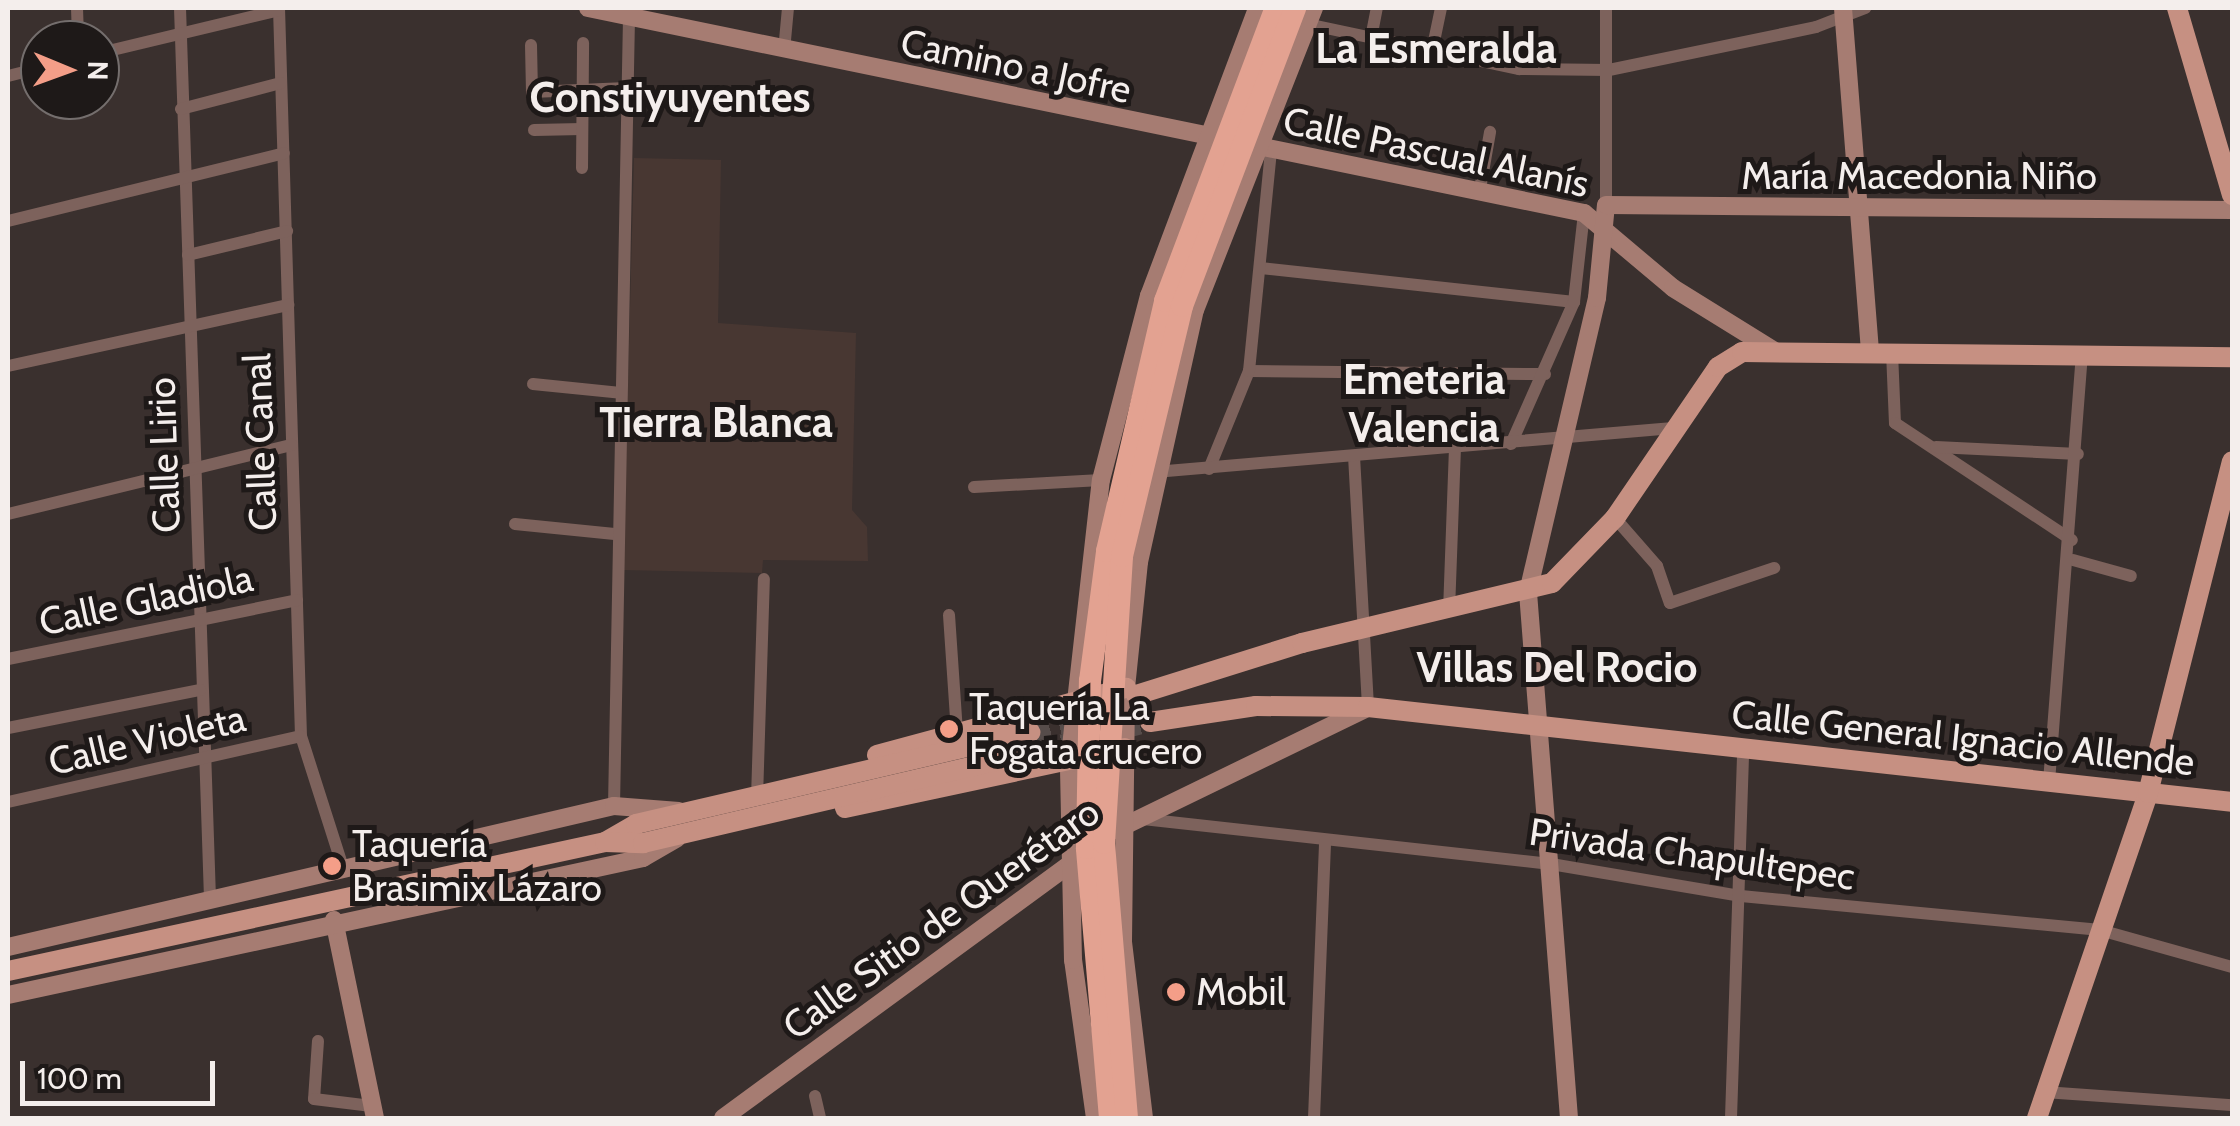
<!DOCTYPE html>
<html>
<head>
<meta charset="utf-8">
<style>
	body { margin:0 }
	#map { position:relative; width:2240px; height:1126px; overflow:hidden; background:#3a302e; font-family:Cabin,sans-serif }
	div>[style] { position:absolute }
	.built>* { inset:0; background:#483732 }
	.primary-tunnel>* { height:20px; margin-top:-10px; transform-origin:0; background:repeating-linear-gradient(90deg,#564c4a 0 20px,transparent 0 30px) }
	.street>* { height:12px; margin:-6px; padding:0 6px; transform-origin:6px; border-radius:6px; background:#7d625c }
	.secondary>* { height:18px; margin:-9px; padding:0 9px; transform-origin:9px; border-radius:9px; background:#a67c72 }
	.primary>* { height:20px; margin:-10px; padding:0 10px; transform-origin:10px; border-radius:10px; background:#c69082 }
	.highway>* { height:22px; margin:-11px; padding:0 11px; transform-origin:11px; border-radius:11px; background:#e3a291 }
	.dots>* { width:28px; height:28px; translate:-50% -50%; box-sizing:border-box; border:5px solid #1e1918; border-radius:50% }
	span { translate:-50% -50%; white-space:nowrap; text-align:center; line-height:1.15; -webkit-text-stroke:10px #1e1918; paint-order:stroke }
	.street-label { font-size:38px; color:#f4eeec }
	.poi-label { font-size:38px; color:#f4eeec }
	.left { translate:0 -50%; text-align:left }
	.quarter-label { font-size:42px; color:#f4eeec; font-weight:700 }
	.frame { position:absolute; inset:0; border:10px solid #f4eeec; pointer-events:none }
	.north { position:absolute; left:20px; top:20px; width:100px; height:100px; box-sizing:border-box; background:#1e1918; border:2px solid #746e6d; border-radius:50%; rotate:91deg; font-size:28px; font-weight:700; line-height:40px; text-align:center; color:#f4eeec }
	.north::after { content:''; display:block; margin:auto; width:35px; height:45px; background:#f49e88; clip-path:polygon(50% 0,100% 100%,50% 72%,0 100%) }
	.scale { position:absolute; left:20px; top:1061px; width:195px; height:45px; box-sizing:border-box; border:5px solid #f4eeec; border-top:0; padding-left:12px; font-size:30px; line-height:35px; white-space:nowrap; color:#f4eeec; -webkit-text-stroke:8px #1e1918; paint-order:stroke }
</style>
</head>
<body>
<div id="map">
	<div class="built">
		<i style="clip-path:polygon(634px 158px,721px 160px,718px 323px,856px 333px,852px 510px,867px 527px,868px 561px,763px 560px,762px 573px,623px 570px)"></i>
	</div>
	<div class="primary-tunnel">
		<i style="left:1030px;top:732px;width:60px;rotate:-14.5deg"></i>
		<i style="left:1033px;top:752px;width:121px;rotate:-14.4deg"></i>
	</div>
	<div class="street">
		<i style="left:77px;top:8px;width:32px;rotate:88deg"></i>
		<i style="left:180px;top:8px;width:893px;rotate:88.07deg"></i>
		<i style="left:279px;top:8px;width:728px;rotate:88.27deg"></i>
		<i style="left:301px;top:736px;width:139px;rotate:72.3deg"></i>
		<i style="left:1307px;top:24px;width:217px;rotate:12deg"></i>
		<i style="left:1519px;top:69px;width:90px;rotate:0.6deg"></i>
		<i style="left:1609px;top:70px;width:211px;rotate:-11.7deg"></i>
		<i style="left:1816px;top:27px;width:53px;rotate:-21.2deg"></i>
		<i style="left:1371px;top:38px;width:31px;rotate:-79deg"></i>
		<i style="left:531px;top:45px;width:47px;rotate:88.8deg"></i>
		<i style="left:532px;top:92px;width:95px;rotate:-2.4deg"></i>
		<i style="left:784px;top:51px;width:43px;rotate:-84.7deg"></i>
		<i style="left:1432px;top:51px;width:44px;rotate:-78.2deg"></i>
		<i style="left:100px;top:53px;width:184px;rotate:-13.5deg"></i>
		<i style="left:8px;top:76px;width:33px;rotate:-14deg"></i>
		<i style="left:181px;top:109px;width:103px;rotate:-14.6deg"></i>
		<i style="left:534px;top:130px;width:48px;rotate:-1.2deg"></i>
		<i style="left:582px;top:168px;width:125px;rotate:-89.5deg"></i>
		<i style="left:1480px;top:189px;width:58px;rotate:-80deg"></i>
		<i style="left:1606px;top:205px;width:197px;rotate:-90deg"></i>
		<i style="left:8px;top:221px;width:284px;rotate:-13.8deg"></i>
		<i style="left:188px;top:255px;width:102px;rotate:-13.6deg"></i>
		<i style="left:1261px;top:268px;width:315px;rotate:6.2deg"></i>
		<i style="left:1892px;top:352px;width:71px;rotate:87.6deg"></i>
		<i style="left:1895px;top:423px;width:212px;rotate:33.5deg"></i>
		<i style="left:8px;top:366px;width:287px;rotate:-12.3deg"></i>
		<i style="left:1249px;top:371px;width:296px;rotate:0.6deg"></i>
		<i style="left:533px;top:384px;width:88px;rotate:5.8deg"></i>
		<i style="left:1511px;top:444px;width:155px;rotate:-66.1deg"></i>
		<i style="left:1574px;top:302px;width:90px;rotate:-83.6deg"></i>
		<i style="left:1936px;top:447px;width:142px;rotate:2.8deg"></i>
		<i style="left:1354px;top:456px;width:251px;rotate:86.8deg"></i>
		<i style="left:1209px;top:469px;width:106px;rotate:-67.8deg"></i>
		<i style="left:1249px;top:371px;width:221px;rotate:-84.3deg"></i>
		<i style="left:1155px;top:472px;width:520px;rotate:-4.86deg"></i>
		<i style="left:974px;top:487px;width:127px;rotate:-3.2deg"></i>
		<i style="left:8px;top:514px;width:292px;rotate:-13.7deg"></i>
		<i style="left:1615px;top:518px;width:64px;rotate:48.8deg"></i>
		<i style="left:1657px;top:566px;width:39px;rotate:71deg"></i>
		<i style="left:1670px;top:603px;width:110px;rotate:-18.6deg"></i>
		<i style="left:515px;top:524px;width:100px;rotate:5.7deg"></i>
		<i style="left:2073px;top:560px;width:60px;rotate:15.4deg"></i>
		<i style="left:1449px;top:611px;width:162px;rotate:-87.9deg"></i>
		<i style="left:949px;top:615px;width:118px;rotate:86.1deg"></i>
		<i style="left:8px;top:659px;width:295px;rotate:-11.5deg"></i>
		<i style="left:8px;top:728px;width:196px;rotate:-11.2deg"></i>
		<i style="left:2049px;top:782px;width:426px;rotate:-85.6deg"></i>
		<i style="left:757px;top:798px;width:219px;rotate:-88.2deg"></i>
		<i style="left:8px;top:802px;width:300px;rotate:-12.7deg"></i>
		<i style="left:614px;top:806px;width:788px;rotate:-88.91deg"></i>
		<i style="left:1143px;top:819px;width:410px;rotate:6.3deg"></i>
		<i style="left:1551px;top:864px;width:193px;rotate:9.6deg"></i>
		<i style="left:1741px;top:896px;width:361px;rotate:5.4deg"></i>
		<i style="left:2100px;top:930px;width:137px;rotate:15.7deg"></i>
		<i style="left:318px;top:1041px;width:58px;rotate:93.9deg"></i>
		<i style="left:314px;top:1099px;width:58px;rotate:6.9deg"></i>
		<i style="left:2044px;top:1092px;width:188px;rotate:4deg"></i>
		<i style="left:815px;top:1096px;width:23px;rotate:77deg"></i>
		<i style="left:1314px;top:1118px;width:277px;rotate:-87.7deg"></i>
		<i style="left:1731px;top:1118px;width:367px;rotate:-88.1deg"></i>
	</div>
	<div class="secondary">
		<i style="left:588px;top:8px;width:1017px;rotate:11.63deg"></i>
		<i style="left:1584px;top:213px;width:116px;rotate:40.1deg"></i>
		<i style="left:1673px;top:288px;width:118px;rotate:31.8deg"></i>
		<i style="left:1843px;top:8px;width:345px;rotate:85.5deg"></i>
		<i style="left:1116px;top:830px;width:279px;rotate:-25.9deg"></i>
		<i style="left:334px;top:920px;width:202px;rotate:78.3deg"></i>
		<i style="left:8px;top:947px;width:622px;rotate:-13.1deg"></i>
		<i style="left:614px;top:806px;width:65px;rotate:4.4deg"></i>
		<i style="left:8px;top:995px;width:650px;rotate:-12.17deg"></i>
		<i style="left:643px;top:858px;width:39px;rotate:-30deg"></i>
		<i style="left:723px;top:1118px;width:436px;rotate:-36.2deg"></i>
		<i style="left:1095px;top:1118px;width:160px;rotate:-97.9deg"></i>
		<i style="left:1073px;top:960px;width:196px;rotate:-91.2deg"></i>
		<i style="left:1069px;top:764px;width:286px;rotate:-83.6deg"></i>
		<i style="left:1101px;top:480px;width:190px;rotate:-75.4deg"></i>
		<i style="left:1149px;top:296px;width:308px;rotate:-69.4deg"></i>
		<i style="left:1144px;top:1118px;width:178px;rotate:-96.8deg"></i>
		<i style="left:1123px;top:941px;width:253px;rotate:-89.3deg"></i>
		<i style="left:1126px;top:688px;width:127px;rotate:-84.1deg"></i>
		<i style="left:1139px;top:562px;width:258px;rotate:-77.5deg"></i>
		<i style="left:1195px;top:310px;width:325px;rotate:-68.5deg"></i>
		<i style="left:1569px;top:1118px;width:528px;rotate:-94.46deg"></i>
		<i style="left:1528px;top:592px;width:302px;rotate:-76.8deg"></i>
		<i style="left:1597px;top:298px;width:93px;rotate:-84.5deg"></i>
		<i style="left:1606px;top:205px;width:626px;rotate:0.46deg"></i>
	</div>
	<div class="primary">
		<i style="left:2177px;top:8px;width:195px;rotate:73.6deg"></i>
		<i style="left:1136px;top:695px;width:174px;rotate:-17.4deg"></i>
		<i style="left:1302px;top:643px;width:257px;rotate:-13.5deg"></i>
		<i style="left:1552px;top:583px;width:91px;rotate:-45.9deg"></i>
		<i style="left:1615px;top:518px;width:183px;rotate:-55.7deg"></i>
		<i style="left:1718px;top:367px;width:28px;rotate:-32deg"></i>
		<i style="left:1742px;top:352px;width:490px;rotate:0.6deg"></i>
		<i style="left:1150px;top:722px;width:107px;rotate:-8.6deg"></i>
		<i style="left:1256px;top:706px;width:112px;rotate:0.5deg"></i>
		<i style="left:1368px;top:707px;width:869px;rotate:6.27deg"></i>
		<i style="left:877px;top:755px;width:258px;rotate:-15.1deg"></i>
		<i style="left:845px;top:808px;width:286px;rotate:-12.1deg"></i>
		<i style="left:607px;top:841px;width:34px;rotate:-30deg"></i>
		<i style="left:636px;top:824px;width:405px;rotate:-13.1deg"></i>
		<i style="left:8px;top:971px;width:611px;rotate:-12.19deg"></i>
		<i style="left:605px;top:842px;width:38px;rotate:2deg"></i>
		<i style="left:643px;top:843px;width:400px;rotate:-13.1deg"></i>
		<i style="left:2037px;top:1118px;width:343px;rotate:-71.1deg"></i>
		<i style="left:2148px;top:793px;width:342px;rotate:-75.8deg"></i>
	</div>
	<div class="highway">
		<i style="left:1110px;top:1118px;width:271px;rotate:-94.9deg"></i>
		<i style="left:1087px;top:848px;width:167px;rotate:-89deg"></i>
		<i style="left:1090px;top:681px;width:131px;rotate:-82.5deg"></i>
		<i style="left:1107px;top:551px;width:257px;rotate:-76.9deg"></i>
		<i style="left:1165px;top:301px;width:313px;rotate:-69.3deg"></i>
		<i style="left:1127px;top:1118px;width:276px;rotate:-94.8deg"></i>
		<i style="left:1104px;top:843px;width:288px;rotate:-86.4deg"></i>
		<i style="left:1122px;top:556px;width:257px;rotate:-76.5deg"></i>
		<i style="left:1182px;top:306px;width:319px;rotate:-69.2deg"></i>
	</div>
	<div class="dots">
		<i style="left:949px;top:729px;background:#f49e88"></i>
		<i style="left:332px;top:866px;background:#f49e88"></i>
		<i style="left:1176px;top:992px;background:#f49e88"></i>
	</div>
	<div class="street-label">
		<span style="left:1016px;top:66px;rotate:12deg">Camino a Jofre</span>
		<span style="left:1436px;top:152px;rotate:12deg">Calle Pascual Alanís</span>
		<span style="left:1919px;top:176px">María Macedonia Niño</span>
		<span style="left:260px;top:442px;rotate:-92deg">Calle Canal</span>
		<span style="left:164px;top:455px;rotate:-92deg">Calle Lirio</span>
		<span style="left:146px;top:600px;rotate:-12deg">Calle Gladiola</span>
		<span style="left:1963px;top:738px;rotate:6deg">Calle General Ignacio Allende</span>
		<span style="left:147px;top:740px;rotate:-13deg">Calle Violeta</span>
		<span style="left:1692px;top:854px;rotate:8deg">Privada Chapultepec</span>
		<span style="left:941px;top:919px;rotate:-36deg">Calle Sitio de Querétaro</span>
	</div>
	<div class="poi-label">
		<span class="left" style="left:969px;top:729px">Taquería La<br>Fogata crucero</span>
		<span class="left" style="left:352px;top:866px">Taquería<br>Brasimix Lázaro</span>
		<span class="left" style="left:1196px;top:992px">Mobil</span>
	</div>
	<div class="quarter-label">
		<span style="left:1436px;top:48px">La Esmeralda</span>
		<span style="left:670px;top:97px">Constiyuyentes</span>
		<span style="left:1424px;top:403px">Emeteria<br>Valencia</span>
		<span style="left:716px;top:422px">Tierra Blanca</span>
		<span style="left:1557px;top:667px">Villas Del Rocio</span>
	</div>
	<div class="frame"></div>
	<div class="north">N</div>
	<div class="scale">100 m</div>
</div>
</body>
</html>
